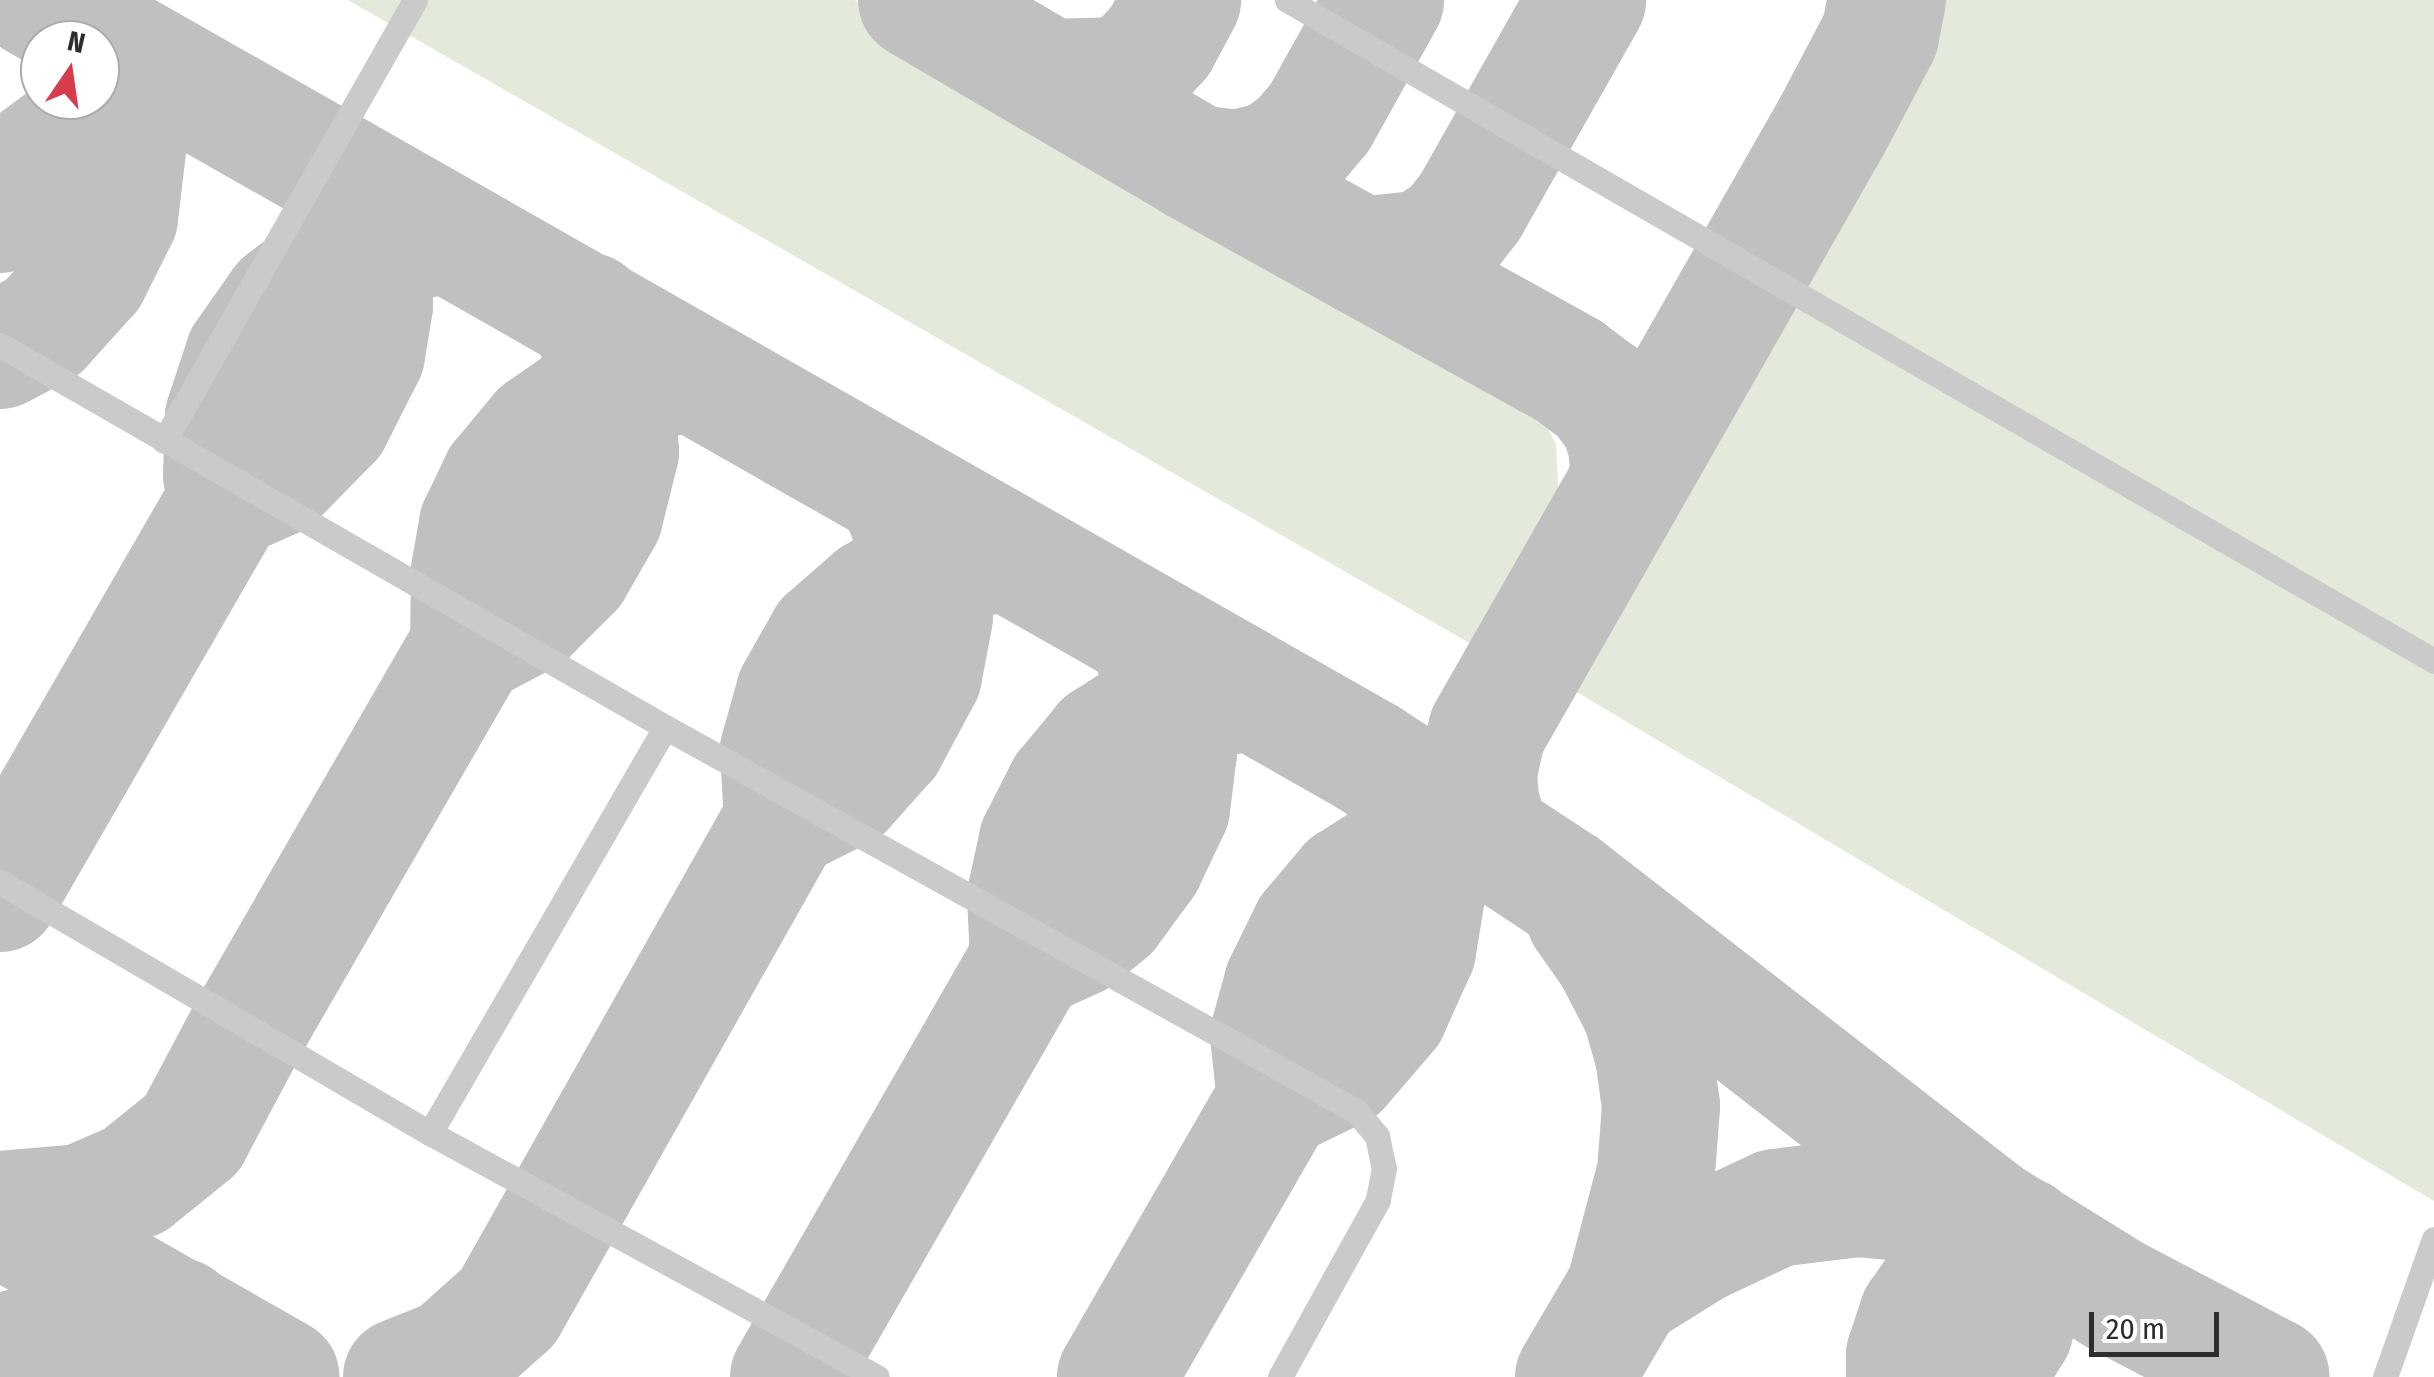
<!DOCTYPE html>
<html>
<head>
<meta charset="utf-8">
<style>
	body { margin:0 }
	#map { position:relative; width:2434px; height:1377px; overflow:hidden; background:#fff; font-family:"Fira Sans Condensed",sans-serif }
	div>[style] { position:absolute }
	.green>* { inset:0; background:#e3e9db }
	.taxiway>* { height:118px; margin:-59px; padding:0 59px; transform-origin:59px; border-radius:59px; background:#c0c0c0 }
	.service>* { height:25px; margin:-12.5px; padding:0 12.5px; transform-origin:12.5px; border-radius:12.5px; background:#cacaca }
	span { translate:-50% -50%; white-space:nowrap; text-align:center; line-height:1.15; -webkit-text-stroke:10px #fff; paint-order:stroke }
	.north { position:absolute; left:20px; top:20px; width:100px; height:100px; box-sizing:border-box; background:#fff; border:2px solid #ababab; border-radius:50%; rotate:13deg; font-size:28px; font-weight:700; line-height:40px; text-align:center; color:#2d2d2d }
	.north::after { content:''; display:block; margin:auto; width:35px; height:45px; background:#d63c4c; clip-path:polygon(50% 0,100% 100%,50% 72%,0 100%) }
	.scale { position:absolute; left:2089px; top:1312px; width:130px; height:45px; box-sizing:border-box; border:5px solid #2d2d2d; border-top:0; padding-left:12px; font-size:30px; line-height:35px; white-space:nowrap; color:#2d2d2d; -webkit-text-stroke:8px #fff; paint-order:stroke }
</style>
</head>
<body>
<div id="map">
	<div class="green">
		<i style="clip-path:polygon(348px 0,854px 0,1489px 363px,1533px 400px,1556px 444px,1559px 508px,1492px 629px,1473px 645px)"></i>
		<i style="clip-path:polygon(1938px 0,2434px 0,2434px 1201px,1558px 681px)"></i>
	</div>
	<div class="taxiway">
		<i style="left:36px;top:0;width:1533px;rotate:29.62deg"></i>
		<i style="left:1369px;top:758px;width:235px;rotate:33.4deg"></i>
		<i style="left:1565px;top:887px;width:537px;rotate:37.89deg"></i>
		<i style="left:1989px;top:1217px;width:146px;rotate:31.8deg"></i>
		<i style="left:2113px;top:1294px;width:178px;rotate:27.7deg"></i>
		<i style="left:917px;top:0;width:324px;rotate:30.4deg"></i>
		<i style="left:1196px;top:164px;width:427px;rotate:29deg"></i>
		<i style="left:1569px;top:371px;width:39px;rotate:37deg"></i>
		<i style="left:1600px;top:394px;width:32px;rotate:54deg"></i>
		<i style="left:1619px;top:420px;width:25px;rotate:72deg"></i>
		<i style="left:1627px;top:444px;width:35px;rotate:85deg"></i>
		<i style="left:1052px;top:78px;width:67px;rotate:-1.7deg"></i>
		<i style="left:1119px;top:76px;width:25px;rotate:-32deg"></i>
		<i style="left:1140px;top:63px;width:30px;rotate:-48deg"></i>
		<i style="left:1160px;top:41px;width:47px;rotate:-61.8deg"></i>
		<i style="left:1196px;top:164px;width:42px;rotate:6.8deg"></i>
		<i style="left:1238px;top:169px;width:37px;rotate:-14deg"></i>
		<i style="left:1274px;top:160px;width:31px;rotate:-36deg"></i>
		<i style="left:1299px;top:142px;width:33px;rotate:-50deg"></i>
		<i style="left:1320px;top:117px;width:134px;rotate:-60.9deg"></i>
		<i style="left:0;top:214px;width:58px;rotate:-59deg"></i>
		<i style="left:30px;top:164px;width:62px;rotate:-36.5deg"></i>
		<i style="left:80px;top:127px;width:48px;rotate:-23.4deg"></i>
		<i style="left:124px;top:108px;width:71px;rotate:-13.1deg"></i>
		<i style="left:1362px;top:256px;width:62px;rotate:-6.4deg"></i>
		<i style="left:1424px;top:249px;width:34px;rotate:-34deg"></i>
		<i style="left:1452px;top:230px;width:29px;rotate:-52deg"></i>
		<i style="left:1470px;top:207px;width:238px;rotate:-60.5deg"></i>
		<i style="left:0;top:350px;width:49px;rotate:-28.1deg"></i>
		<i style="left:43px;top:327px;width:70px;rotate:-47.9deg"></i>
		<i style="left:90px;top:275px;width:65px;rotate:-63.4deg"></i>
		<i style="left:119px;top:217px;width:76px;rotate:-83.2deg"></i>
		<i style="left:128px;top:142px;width:34px;rotate:-97deg"></i>
		<i style="left:124px;top:108px;width:67px;rotate:-110.9deg"></i>
		<i style="left:227px;top:500px;width:26px;rotate:-101deg"></i>
		<i style="left:222px;top:474px;width:57px;rotate:-88deg"></i>
		<i style="left:224px;top:417px;width:64px;rotate:-71.8deg"></i>
		<i style="left:244px;top:356px;width:66px;rotate:-54.9deg"></i>
		<i style="left:282px;top:302px;width:71px;rotate:-37.5deg"></i>
		<i style="left:338px;top:259px;width:33px;rotate:-20deg"></i>
		<i style="left:369px;top:248px;width:67px;rotate:-9.5deg"></i>
		<i style="left:469px;top:646px;width:75px;rotate:-89.2deg"></i>
		<i style="left:470px;top:571px;width:47px;rotate:-80.1deg"></i>
		<i style="left:478px;top:525px;width:51px;rotate:-64.4deg"></i>
		<i style="left:500px;top:479px;width:62px;rotate:-50.2deg"></i>
		<i style="left:540px;top:431px;width:56px;rotate:-34.8deg"></i>
		<i style="left:586px;top:399px;width:31px;rotate:-22deg"></i>
		<i style="left:615px;top:387px;width:67px;rotate:-10.3deg"></i>
		<i style="left:783px;top:820px;width:70px;rotate:-93.3deg"></i>
		<i style="left:779px;top:750px;width:59px;rotate:-74.3deg"></i>
		<i style="left:795px;top:693px;width:63px;rotate:-60.6deg"></i>
		<i style="left:826px;top:638px;width:62px;rotate:-41.1deg"></i>
		<i style="left:873px;top:597px;width:63px;rotate:-30.7deg"></i>
		<i style="left:927px;top:565px;width:68px;rotate:-8.5deg"></i>
		<i style="left:1490px;top:836px;width:36px;rotate:-106deg"></i>
		<i style="left:1480px;top:801px;width:29px;rotate:-94deg"></i>
		<i style="left:1478px;top:772px;width:42px;rotate:-77.6deg"></i>
		<i style="left:1487px;top:731px;width:696px;rotate:-60.31deg"></i>
		<i style="left:1832px;top:126px;width:103px;rotate:-62.2deg"></i>
		<i style="left:1880px;top:35px;width:36px;rotate:-79deg"></i>
		<i style="left:0;top:893px;width:454px;rotate:-60deg"></i>
		<i style="left:227px;top:500px;width:54px;rotate:-24.2deg"></i>
		<i style="left:276px;top:478px;width:80px;rotate:-45.5deg"></i>
		<i style="left:332px;top:421px;width:75px;rotate:-63.1deg"></i>
		<i style="left:366px;top:354px;width:50px;rotate:-80.7deg"></i>
		<i style="left:374px;top:305px;width:57px;rotate:-95deg"></i>
		<i style="left:369px;top:248px;width:78px;rotate:-109.4deg"></i>
		<i style="left:1029px;top:960px;width:64px;rotate:-92.7deg"></i>
		<i style="left:1026px;top:896px;width:56px;rotate:-77.7deg"></i>
		<i style="left:1038px;top:841px;width:59px;rotate:-63deg"></i>
		<i style="left:1065px;top:788px;width:60px;rotate:-50.4deg"></i>
		<i style="left:1103px;top:742px;width:45px;rotate:-32.3deg"></i>
		<i style="left:1141px;top:718px;width:105px;rotate:-14.3deg"></i>
		<i style="left:1276px;top:1100px;width:65px;rotate:-96.1deg"></i>
		<i style="left:1269px;top:1035px;width:53px;rotate:-74.6deg"></i>
		<i style="left:1283px;top:984px;width:61px;rotate:-63.9deg"></i>
		<i style="left:1310px;top:929px;width:59px;rotate:-49.8deg"></i>
		<i style="left:1348px;top:884px;width:45px;rotate:-32.3deg"></i>
		<i style="left:1386px;top:860px;width:100px;rotate:-17.5deg"></i>
		<i style="left:0;top:1210px;width:82px;rotate:-4.9deg"></i>
		<i style="left:82px;top:1203px;width:58px;rotate:-23.5deg"></i>
		<i style="left:135px;top:1180px;width:73px;rotate:-38.9deg"></i>
		<i style="left:192px;top:1134px;width:121px;rotate:-62deg"></i>
		<i style="left:249px;top:1027px;width:440px;rotate:-60deg"></i>
		<i style="left:469px;top:646px;width:67px;rotate:-27.7deg"></i>
		<i style="left:528px;top:615px;width:64px;rotate:-45deg"></i>
		<i style="left:573px;top:570px;width:62px;rotate:-60.1deg"></i>
		<i style="left:604px;top:516px;width:66px;rotate:-76deg"></i>
		<i style="left:620px;top:452px;width:65px;rotate:-94.4deg"></i>
		<i style="left:615px;top:387px;width:80px;rotate:-109.8deg"></i>
		<i style="left:0;top:1217px;width:323px;rotate:29.7deg"></i>
		<i style="left:1625px;top:1290px;width:85px;rotate:-32deg"></i>
		<i style="left:1697px;top:1245px;width:87px;rotate:-25.1deg"></i>
		<i style="left:1776px;top:1208px;width:83px;rotate:-7deg"></i>
		<i style="left:1858px;top:1198px;width:78px;rotate:5.1deg"></i>
		<i style="left:1936px;top:1205px;width:54px;rotate:12.8deg"></i>
		<i style="left:0;top:1353px;width:105px;rotate:-15deg"></i>
		<i style="left:101px;top:1326px;width:78px;rotate:-6.7deg"></i>
		<i style="left:402px;top:1377px;width:54px;rotate:-21.8deg"></i>
		<i style="left:452px;top:1357px;width:75px;rotate:-41.8deg"></i>
		<i style="left:508px;top:1307px;width:559px;rotate:-60.55deg"></i>
		<i style="left:783px;top:820px;width:69px;rotate:-26.6deg"></i>
		<i style="left:845px;top:789px;width:63px;rotate:-48.2deg"></i>
		<i style="left:887px;top:742px;width:76px;rotate:-61.8deg"></i>
		<i style="left:923px;top:675px;width:60px;rotate:-79.4deg"></i>
		<i style="left:934px;top:616px;width:51px;rotate:-97.8deg"></i>
		<i style="left:927px;top:565px;width:82px;rotate:-112.2deg"></i>
		<i style="left:789px;top:1377px;width:481px;rotate:-60.1deg"></i>
		<i style="left:1029px;top:960px;width:53px;rotate:-24.6deg"></i>
		<i style="left:1077px;top:938px;width:41px;rotate:-39.1deg"></i>
		<i style="left:1109px;top:912px;width:61px;rotate:-53.7deg"></i>
		<i style="left:1145px;top:863px;width:61px;rotate:-64.7deg"></i>
		<i style="left:1171px;top:808px;width:56px;rotate:-82.9deg"></i>
		<i style="left:1178px;top:752px;width:46px;rotate:-95deg"></i>
		<i style="left:1174px;top:706px;width:80px;rotate:-111.1deg"></i>
		<i style="left:1116px;top:1377px;width:320px;rotate:-60deg"></i>
		<i style="left:1276px;top:1100px;width:72px;rotate:-26.2deg"></i>
		<i style="left:1341px;top:1068px;width:74px;rotate:-49.4deg"></i>
		<i style="left:1389px;top:1012px;width:68px;rotate:-65.7deg"></i>
		<i style="left:1417px;top:950px;width:56px;rotate:-80.7deg"></i>
		<i style="left:1426px;top:895px;width:49px;rotate:-97deg"></i>
		<i style="left:1420px;top:846px;width:72px;rotate:-106.9deg"></i>
		<i style="left:1574px;top:1377px;width:101px;rotate:-59.6deg"></i>
		<i style="left:1625px;top:1290px;width:121px;rotate:-75.2deg"></i>
		<i style="left:1656px;top:1173px;width:67px;rotate:-85.7deg"></i>
		<i style="left:1661px;top:1106px;width:51px;rotate:-97.8deg"></i>
		<i style="left:1654px;top:1055px;width:47px;rotate:-106.1deg"></i>
		<i style="left:1641px;top:1010px;width:61px;rotate:-117.4deg"></i>
		<i style="left:1613px;top:956px;width:49px;rotate:-125deg"></i>
		<i style="left:1905px;top:1377px;width:22px;rotate:-90deg"></i>
		<i style="left:1905px;top:1355px;width:41px;rotate:-71.6deg"></i>
		<i style="left:1918px;top:1316px;width:44px;rotate:-55.2deg"></i>
		<i style="left:1943px;top:1280px;width:53px;rotate:-38.2deg"></i>
		<i style="left:1985px;top:1247px;width:38px;rotate:-17deg"></i>
		<i style="left:2021px;top:1236px;width:50px;rotate:84.3deg"></i>
		<i style="left:2026px;top:1286px;width:46px;rotate:105.3deg"></i>
		<i style="left:2014px;top:1330px;width:55px;rotate:121.7deg"></i>
	</div>
	<div class="service">
		<i style="left:1287px;top:0;width:1324px;rotate:29.95deg"></i>
		<i style="left:0;top:345px;width:767px;rotate:29.87deg"></i>
		<i style="left:665px;top:727px;width:791px;rotate:29.06deg"></i>
		<i style="left:1356px;top:1111px;width:33px;rotate:50deg"></i>
		<i style="left:1377px;top:1136px;width:33px;rotate:78deg"></i>
		<i style="left:1384px;top:1168px;width:33px;rotate:101deg"></i>
		<i style="left:1378px;top:1200px;width:202px;rotate:119deg"></i>
		<i style="left:164px;top:441px;width:507px;rotate:-60.35deg"></i>
		<i style="left:0;top:882px;width:498px;rotate:30.3deg"></i>
		<i style="left:430px;top:1133px;width:509px;rotate:28.63deg"></i>
		<i style="left:430px;top:1133px;width:469px;rotate:-59.9deg"></i>
		<i style="left:2385px;top:1377px;width:146px;rotate:-70.5deg"></i>
	</div>
	<div class="north">N</div>
	<div class="scale">20 m</div>
</div>
</body>
</html>
